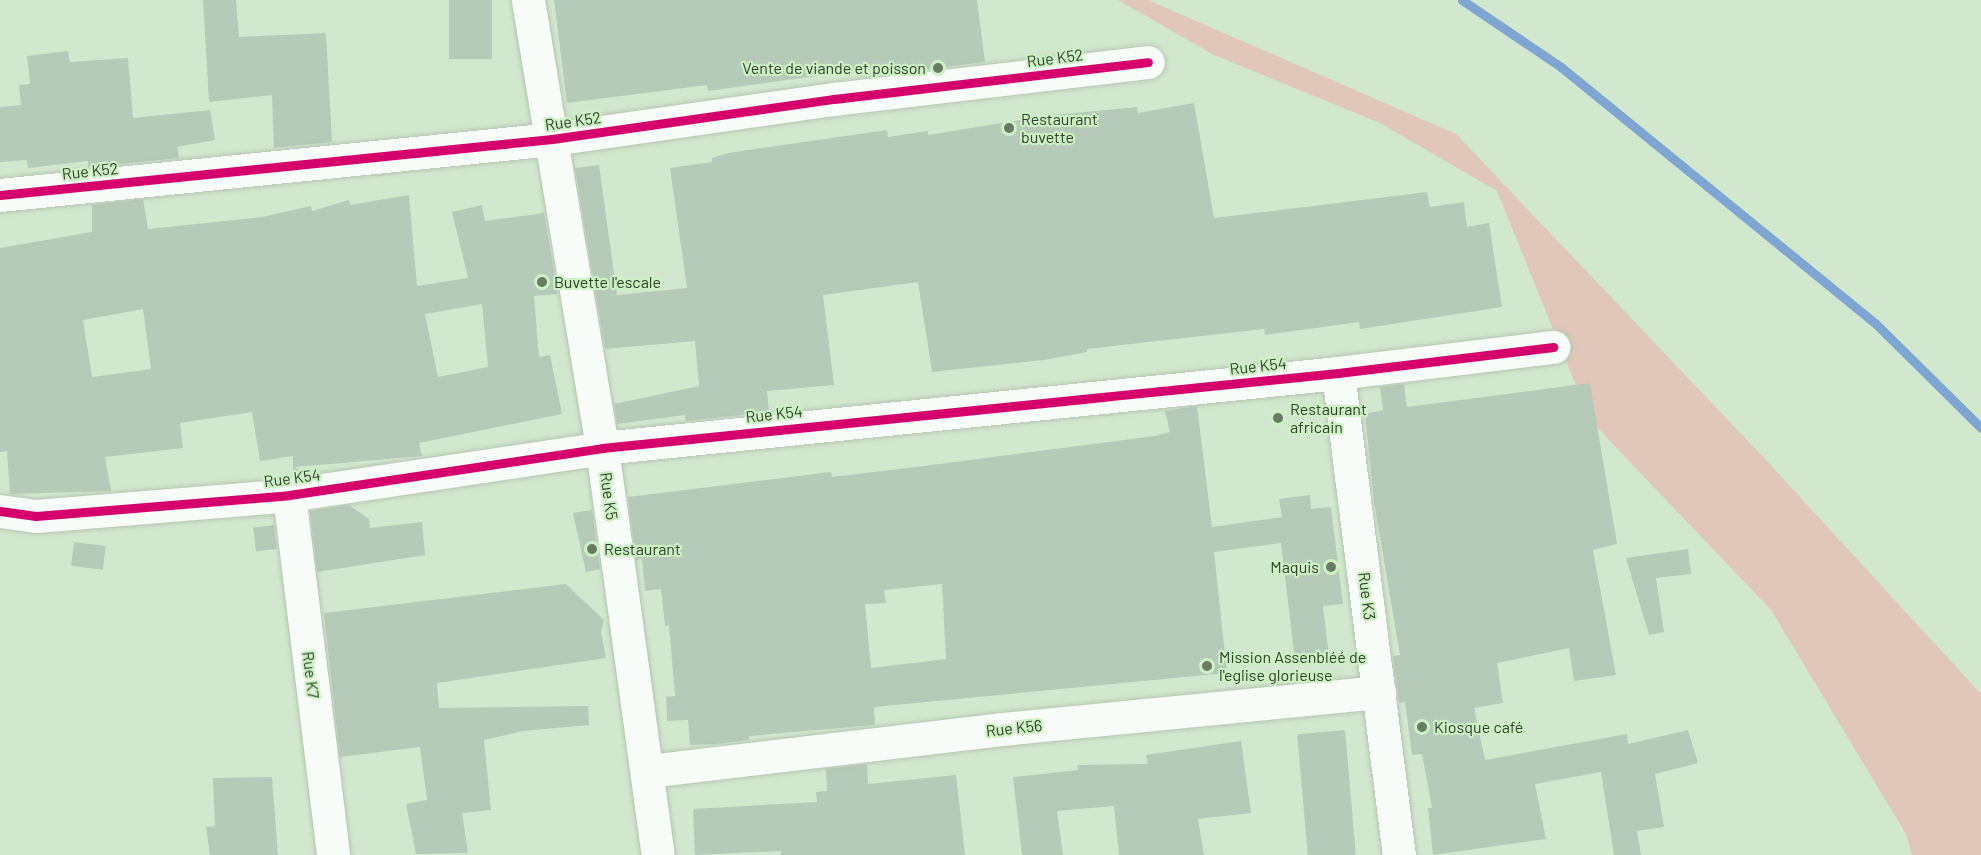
<!DOCTYPE html>
<html>
<head>
<meta charset="utf-8">
<style>
	body { margin:0 }
	#map { position:relative; width:1981px; height:855px; overflow:hidden; background:#d2e8ce; font-family:Barlow,sans-serif }
	div>[style] { position:absolute }
	.green>* { inset:0; background:#e1c6ba }
	.stream>* { height:9px; margin:-4.5px; padding:0 4.5px; transform-origin:4.5px; border-radius:4.5px; background:#7fa5d2 }
	.building>* { inset:0; background:#b6cab9; transform-origin:0 0 }
	.roads { filter:drop-shadow(0 0 2px #b5c5b1) drop-shadow(0 0 2px #b5c5b1) }
	.street>* { height:33px; margin:-16.5px; padding:0 16.5px; transform-origin:16.5px; border-radius:16.5px; background:#f8fcf8 }
	.cycleway>* { height:9px; margin:-4.5px; padding:0 4.5px; transform-origin:4.5px; border-radius:4.5px; background:#d6006c }
	.dots>* { width:16px; height:16px; translate:-50% -50%; box-sizing:border-box; border:3px solid #ccf2c3; border-radius:50% }
	span { translate:-50% -50%; white-space:nowrap; text-align:center; line-height:1.15; -webkit-text-stroke:4.5px #ccf2c3; paint-order:stroke }
	.street-label { font-size:16px; color:#31402d }
	.poi-label { font-size:16px; color:#31402d }
	.right { translate:-100% -50%; text-align:right }
	.left { translate:0 -50%; text-align:left }
</style>
</head>
<body>
<div id="map">
	<div class="green">
		<i style="clip-path:polygon(1118px 0,1148px 0,1456px 134px,1766px 460px,1981px 694px,1981px 855px,1912px 855px,1906px 834px,1771px 610px,1590px 420px,1497px 191px,1380px 123px,1214px 55px)"></i>
	</div>
	<div class="stream">
		<i style="left:1462px;top:0;width:120px;rotate:34.1deg"></i>
		<i style="left:1561px;top:67px;width:405px;rotate:39.2deg"></i>
		<i style="left:1875px;top:323px;width:149px;rotate:44.7deg"></i>
	</div>
	<div class="building">
		<i style="clip-path:polygon(203px 0,236px 0,239px 37px,326px 33px,332px 142px,274px 148px,272px 95px,209px 102px)"></i>
		<i style="left:449px;top:0;width:43px;height:59px"></i>
		<i style="clip-path:polygon(554px 0,977px 0,985px 62px,881px 75px,880px 67px,708px 91px,707px 85px,567px 103px)"></i>
		<i style="clip-path:polygon(68px 51px,70px 62px,128px 58px,133px 118px,210px 110px,215px 140px,177px 147px,179px 158px,88px 167px,88px 161px,28px 168px,27px 160px,0 162px,0 107px,21px 105px,19px 85px,30px 84px,27px 56px)"></i>
		<i style="clip-path:polygon(1194px 103px,1214px 218px,1427px 192px,1430px 207px,1464px 202px,1467px 227px,1489px 223px,1502px 307px,1360px 329px,1359px 322px,1265px 335px,1264px 329px,1087px 349px,1087px 352px,1044px 360px,932px 372px,918px 282px,823px 295px,834px 385px,767px 391px,769px 412px,686px 421px,685px 415px,617px 424px,614px 404px,699px 386px,695px 341px,605px 349px,575px 168px,599px 165px,617px 295px,687px 288px,670px 168px,712px 162px,712px 158px,728px 153px,887px 130px,888px 137px,928px 131px,928px 135px,1043px 116px,1137px 107px,1138px 113px)"></i>
		<i style="clip-path:polygon(evenodd,409px 195px,417px 286px,468px 278px,452px 212px,482px 205px,485px 221px,544px 213px,558px 294px,534px 296px,539px 357px,550px 355px,562px 414px,419px 443px,422px 456px,295px 467px,305px 474px,293px 476px,293px 456px,260px 461px,252px 412px,180px 423px,183px 448px,105px 457px,111px 491px,10px 494px,7px 451px,0 452px,0 248px,92px 232px,92px 205px,143px 199px,148px 229px,262px 217px,311px 206px,312px 211px,349px 200px,350px 205px,409px 195px,482px 304px,488px 367px,438px 377px,425px 314px,482px 304px,409px 195px,143px 309px,151px 369px,92px 377px,83px 320px,143px 309px)"></i>
		<i style="clip-path:polygon(1590px 383px,1617px 544px,1593px 550px,1616px 675px,1574px 681px,1569px 648px,1497px 663px,1503px 703px,1474px 708px,1485px 760px,1627px 734px,1628px 744px,1688px 730px,1698px 763px,1655px 774px,1664px 827px,1637px 831px,1641px 855px,1614px 855px,1601px 772px,1535px 784px,1546px 839px,1433px 855px,1428px 808px,1432px 808px,1422px 754px,1412px 755px,1405px 702px,1399px 703px,1393px 656px,1400px 655px,1374px 501px,1365px 414px,1383px 410px,1380px 387px,1404px 384px,1407px 407px)"></i>
		<i style="clip-path:polygon(evenodd,1197px 406px,1212px 527px,1282px 517px,1279px 499px,1310px 495px,1311px 509px,1331px 507px,1343px 604px,1323px 606px,1329px 657px,1295px 661px,1281px 543px,1214px 552px,1227px 673px,874px 707px,875px 725px,749px 736px,749px 740px,716px 744px,690px 745px,688px 720px,667px 721px,666px 697px,675px 696px,669px 625px,665px 626px,661px 589px,645px 591px,642px 559px,636px 560px,628px 497px,831px 472px,832px 477px,924px 466px,1155px 436px,1170px 432px,1165px 411px,1197px 406px,942px 584px,946px 659px,871px 668px,865px 604px,886px 603px,884px 590px,942px 584px)"></i>
		<i style="clip-path:polygon(349px 505px,369px 519px,370px 528px,422px 522px,425px 555px,317px 572px,310px 511px)"></i>
		<i style="clip-path:polygon(592px 510px,600px 569px,586px 572px,573px 513px)"></i>
		<i style="left:274px;top:525px;width:24px;height:21px;rotate:83deg"></i>
		<i style="left:74px;top:542px;width:32px;height:24px;rotate:7deg"></i>
		<i style="clip-path:polygon(1688px 549px,1691px 574px,1656px 578px,1664px 632px,1649px 635px,1626px 558px)"></i>
		<i style="clip-path:polygon(566px 584px,604px 620px,601px 632px,606px 658px,437px 683px,439px 708px,588px 706px,589px 725px,523px 731px,484px 740px,491px 810px,462px 813px,468px 853px,416px 854px,406px 804px,427px 800px,420px 747px,340px 757px,324px 613px)"></i>
		<i style="left:1345px;top:730px;width:125px;height:48px;rotate:85deg"></i>
		<i style="clip-path:polygon(1241px 741px,1251px 813px,1198px 819px,1204px 855px,1119px 855px,1114px 806px,1057px 811px,1063px 855px,1022px 855px,1013px 777px,1078px 770px,1077px 765px,1148px 764px,1146px 755px)"></i>
		<i style="clip-path:polygon(867px 764px,868px 784px,956px 775px,965px 855px,781px 855px,781px 851px,695px 855px,693px 809px,817px 802px,816px 792px,827px 791px,826px 769px)"></i>
		<i style="clip-path:polygon(272px 777px,278px 855px,210px 855px,206px 827px,215px 826px,213px 778px)"></i>
	</div>
	<div class="roads">
		<div class="street">
			<i style="left:528px;top:0;width:454px;rotate:80.6deg"></i>
			<i style="left:602px;top:448px;width:411px;rotate:82.2deg"></i>
			<i style="left:0;top:195px;width:555px;rotate:-5.79deg"></i>
			<i style="left:552px;top:139px;width:285px;rotate:-8.1deg"></i>
			<i style="left:834px;top:99px;width:316px;rotate:-6.7deg"></i>
			<i style="left:1338px;top:373px;width:486px;rotate:82.8deg"></i>
			<i style="left:289px;top:495px;width:363px;rotate:83deg"></i>
			<i style="left:0;top:511px;width:36px;rotate:8deg"></i>
			<i style="left:36px;top:516px;width:254px;rotate:-4.7deg"></i>
			<i style="left:289px;top:495px;width:317px;rotate:-8.5deg"></i>
			<i style="left:602px;top:448px;width:740px;rotate:-5.82deg"></i>
			<i style="left:1338px;top:373px;width:217px;rotate:-6.9deg"></i>
			<i style="left:649px;top:771px;width:355px;rotate:-6.8deg"></i>
			<i style="left:1002px;top:729px;width:379px;rotate:-5.6deg"></i>
		</div>
	</div>
	<div class="cycleway">
		<i style="left:0;top:195px;width:555px;rotate:-5.79deg"></i>
		<i style="left:552px;top:139px;width:285px;rotate:-8.1deg"></i>
		<i style="left:834px;top:99px;width:316px;rotate:-6.7deg"></i>
		<i style="left:0;top:511px;width:36px;rotate:8deg"></i>
		<i style="left:36px;top:516px;width:254px;rotate:-4.7deg"></i>
		<i style="left:289px;top:495px;width:317px;rotate:-8.5deg"></i>
		<i style="left:602px;top:448px;width:740px;rotate:-5.82deg"></i>
		<i style="left:1338px;top:373px;width:217px;rotate:-6.9deg"></i>
	</div>
	<div class="dots">
		<i style="left:938px;top:68px;background:#697b65"></i>
		<i style="left:1009px;top:128px;background:#697b65"></i>
		<i style="left:542px;top:282px;background:#697b65"></i>
		<i style="left:1278px;top:418px;background:#697b65"></i>
		<i style="left:592px;top:549px;background:#697b65"></i>
		<i style="left:1331px;top:567px;background:#697b65"></i>
		<i style="left:1207px;top:666px;background:#697b65"></i>
		<i style="left:1422px;top:727px;background:#697b65"></i>
	</div>
	<div class="street-label">
		<span style="left:1055px;top:58px;rotate:-7deg">Rue K52</span>
		<span style="left:573px;top:121px;rotate:-8deg">Rue K52</span>
		<span style="left:90px;top:171px;rotate:-6deg">Rue K52</span>
		<span style="left:1258px;top:366px;rotate:-6deg">Rue K54</span>
		<span style="left:774px;top:414px;rotate:-6deg">Rue K54</span>
		<span style="left:292px;top:478px;rotate:-7deg">Rue K54</span>
		<span style="left:609px;top:496px;rotate:82deg">Rue K5</span>
		<span style="left:1367px;top:596px;rotate:83deg">Rue K3</span>
		<span style="left:311px;top:675px;rotate:83deg">Rue K7</span>
		<span style="left:1014px;top:728px;rotate:-6deg">Rue K56</span>
	</div>
	<div class="poi-label">
		<span class="right" style="left:926px;top:68px">Vente de viande et poisson</span>
		<span class="left" style="left:1021px;top:128px">Restaurant<br>buvette</span>
		<span class="left" style="left:554px;top:282px">Buvette l'escale</span>
		<span class="left" style="left:1290px;top:418px">Restaurant<br>africain</span>
		<span class="left" style="left:604px;top:549px">Restaurant</span>
		<span class="right" style="left:1319px;top:567px">Maquis</span>
		<span class="left" style="left:1219px;top:666px">Mission Assenbléé de<br>l'eglise glorieuse</span>
		<span class="left" style="left:1434px;top:727px">Kiosque café</span>
	</div>
</div>
</body>
</html>
